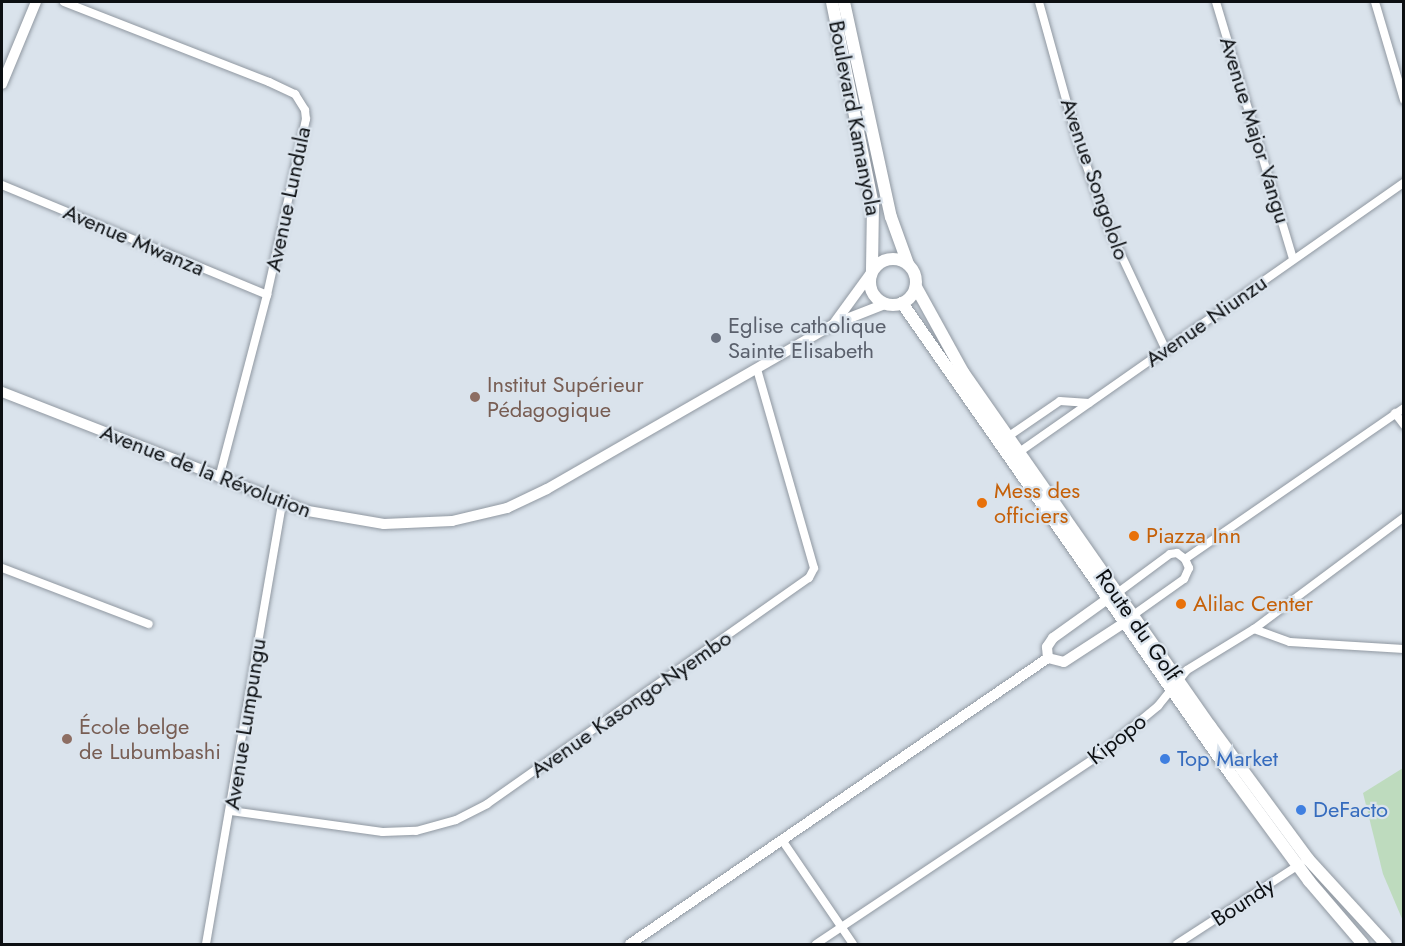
<!DOCTYPE html>
<html>
<head>
<meta charset="utf-8">
<style>
	body { margin:0 }
	#map { position:relative; width:1405px; height:946px; overflow:hidden; background:#dae3ec; font-family:Jost,sans-serif }
	div>[style] { position:absolute }
	.green>* { inset:0; background:#bedbbe }
	.roads { filter:drop-shadow(0 0 2px #9098a1) drop-shadow(0 0 2px #9098a1) }
	.minor>* { height:8px; margin:-4px; padding:0 4px; transform-origin:4px; border-radius:4px; background:#fff }
	.tertiary>* { height:10px; margin:-5px; padding:0 5px; transform-origin:5px; border-radius:5px; background:#fff }
	.secondary>* { height:12px; margin:-6px; padding:0 6px; transform-origin:6px; border-radius:6px; background:#fff }
	.secondary>.ring { margin:-6px; padding:0; box-sizing:content-box; background:none; border:12px solid #fff; border-radius:50% }
	.dots>* { width:16px; height:16px; translate:-50% -50%; box-sizing:border-box; border:3px solid #dae3ec; border-radius:50% }
	span { translate:-50% -50%; white-space:nowrap; text-align:center; line-height:1.15; -webkit-text-stroke:4.5px #dae3ec; paint-order:stroke }
	.street-label { font-size:22px; color:#0c0f12 }
	.worship-label { font-size:22px; color:#5b616d }
	.left { translate:0 -50%; text-align:left }
	.education-label { font-size:22px; color:#785e54 }
	.food-label { font-size:22px; color:#c56008 }
	.shop-label { font-size:22px; color:#366cbe }
	.frame { position:absolute; inset:0; border:3px solid #0c0f12; pointer-events:none }
</style>
</head>
<body>
<div id="map">
	<div class="green">
		<i style="clip-path:polygon(1403px 768px,1403px 921px,1383px 874px,1363px 793px)"></i>
	</div>
	<div class="roads">
		<div class="minor">
			<i style="left:64px;top:2px;width:220px;rotate:21.3deg"></i>
			<i style="left:269px;top:82px;width:29px;rotate:25deg"></i>
			<i style="left:295px;top:94px;width:19px;rotate:58deg"></i>
			<i style="left:305px;top:110px;width:9px;rotate:84deg"></i>
			<i style="left:306px;top:119px;width:180px;rotate:102.5deg"></i>
			<i style="left:267px;top:295px;width:189px;rotate:104.7deg"></i>
			<i style="left:1039px;top:2px;width:142px;rotate:74.5deg"></i>
			<i style="left:1077px;top:139px;width:96px;rotate:70.4deg"></i>
			<i style="left:1109px;top:229px;width:134px;rotate:64.8deg"></i>
			<i style="left:1216px;top:2px;width:268px;rotate:73.3deg"></i>
			<i style="left:1375px;top:2px;width:102px;rotate:73.5deg"></i>
			<i style="left:2px;top:185px;width:287px;rotate:22.5deg"></i>
			<i style="left:1395px;top:413px;width:15px;rotate:53deg"></i>
			<i style="left:1006px;top:438px;width:65px;rotate:-34.4deg"></i>
			<i style="left:1060px;top:401px;width:29px;rotate:4deg"></i>
			<i style="left:1015px;top:455px;width:475px;rotate:-35deg"></i>
			<i style="left:1185px;top:559px;width:266px;rotate:-34.6deg"></i>
			<i style="left:2px;top:568px;width:157px;rotate:20.9deg"></i>
			<i style="left:1116px;top:594px;width:67px;rotate:-36.5deg"></i>
			<i style="left:1170px;top:554px;width:7px;rotate:-8deg"></i>
			<i style="left:1177px;top:553px;width:10px;rotate:37deg"></i>
			<i style="left:1185px;top:559px;width:10px;rotate:66deg"></i>
			<i style="left:1189px;top:568px;width:12px;rotate:114deg"></i>
			<i style="left:1184px;top:579px;width:64px;rotate:144.6deg"></i>
			<i style="left:1254px;top:629px;width:38px;rotate:20deg"></i>
			<i style="left:1290px;top:642px;width:114px;rotate:3.5deg"></i>
			<i style="left:231px;top:811px;width:153px;rotate:7.9deg"></i>
			<i style="left:383px;top:832px;width:33px;rotate:-2deg"></i>
			<i style="left:416px;top:831px;width:41px;rotate:-15.4deg"></i>
			<i style="left:456px;top:820px;width:35px;rotate:-27deg"></i>
			<i style="left:487px;top:804px;width:393px;rotate:-35.1deg"></i>
			<i style="left:809px;top:578px;width:11px;rotate:-63deg"></i>
			<i style="left:814px;top:568px;width:207px;rotate:-106deg"></i>
			<i style="left:782px;top:840px;width:126px;rotate:55.7deg"></i>
			<i style="left:206px;top:944px;width:447px;rotate:-80.2deg"></i>
			<i style="left:816px;top:944px;width:335px;rotate:-33.7deg"></i>
			<i style="left:1095px;top:758px;width:82px;rotate:-39.5deg"></i>
			<i style="left:1158px;top:706px;width:46px;rotate:-51.1deg"></i>
			<i style="left:1187px;top:670px;width:79px;rotate:-31.5deg"></i>
			<i style="left:1254px;top:629px;width:187px;rotate:-36.7deg"></i>
			<i style="left:1177px;top:944px;width:147px;rotate:-33deg"></i>
		</div>
		<div class="tertiary">
			<i style="left:2px;top:84px;width:89px;rotate:-67.5deg"></i>
			<i style="left:836px;top:321px;width:59px;rotate:-53.9deg"></i>
			<i style="left:2px;top:392px;width:328px;rotate:21.3deg"></i>
			<i style="left:308px;top:511px;width:77px;rotate:9.7deg"></i>
			<i style="left:384px;top:524px;width:68px;rotate:-2.5deg"></i>
			<i style="left:452px;top:521px;width:57px;rotate:-13.3deg"></i>
			<i style="left:507px;top:508px;width:44px;rotate:-25.4deg"></i>
			<i style="left:547px;top:489px;width:331px;rotate:-29.9deg"></i>
			<i style="left:834px;top:324px;width:55px;rotate:-21.4deg"></i>
			<i style="left:1113px;top:595px;width:74px;rotate:144.4deg"></i>
			<i style="left:1053px;top:638px;width:11px;rotate:124deg"></i>
			<i style="left:1047px;top:647px;width:11px;rotate:85deg"></i>
			<i style="left:1048px;top:658px;width:16px;rotate:14deg"></i>
			<i style="left:1064px;top:662px;width:79px;rotate:-33.1deg"></i>
			<i style="left:630px;top:944px;width:506px;rotate:-34.38deg"></i>
		</div>
		<div class="secondary">
			<i style="left:832px;top:2px;width:207px;rotate:78.6deg"></i>
			<i style="left:873px;top:205px;width:66px;rotate:90.9deg"></i>
			<i style="left:844px;top:2px;width:220px;rotate:77.7deg"></i>
			<i style="left:891px;top:217px;width:50px;rotate:70.1deg"></i>
			<i class="ring" style="left:870px;top:259px;width:34px;height:34px"></i>
			<i style="left:916px;top:287px;width:97px;rotate:61.1deg"></i>
			<i style="left:963px;top:372px;width:432px;rotate:55.1deg"></i>
			<i style="left:1210px;top:726px;width:165px;rotate:53.6deg"></i>
			<i style="left:1308px;top:859px;width:115px;rotate:47.5deg"></i>
			<i style="left:902px;top:303px;width:577px;rotate:55.1deg"></i>
			<i style="left:1232px;top:776px;width:130px;rotate:53.7deg"></i>
			<i style="left:1309px;top:881px;width:83px;rotate:49.4deg"></i>
		</div>
	</div>
	<div class="dots">
		<i style="left:716px;top:338px;background:#6b7280"></i>
		<i style="left:475px;top:397px;background:#8d6e63"></i>
		<i style="left:982px;top:503px;background:#e8710a"></i>
		<i style="left:1134px;top:536px;background:#e8710a"></i>
		<i style="left:1181px;top:604px;background:#e8710a"></i>
		<i style="left:67px;top:739px;background:#8d6e63"></i>
		<i style="left:1165px;top:759px;background:#3f7fe0"></i>
		<i style="left:1301px;top:810px;background:#3f7fe0"></i>
	</div>
	<div class="street-label">
		<span style="left:855px;top:118px;rotate:79deg">Boulevard Kamanyola</span>
		<span style="left:1255px;top:130px;rotate:73deg">Avenue Major Vangu</span>
		<span style="left:1095px;top:179px;rotate:71deg">Avenue Songololo</span>
		<span style="left:288px;top:199px;rotate:-78deg">Avenue Lundula</span>
		<span style="left:134px;top:240px;rotate:23deg">Avenue Mwanza</span>
		<span style="left:1206px;top:321px;rotate:-35deg">Avenue Niunzu</span>
		<span style="left:206px;top:471px;rotate:21deg">Avenue de la Révolution</span>
		<span style="left:1138px;top:625px;rotate:55deg">Route du Golf</span>
		<span style="left:631px;top:704px;rotate:-35deg">Avenue Kasongo-Nyembo</span>
		<span style="left:245px;top:724px;rotate:-81deg">Avenue Lumpungu</span>
		<span style="left:1117px;top:739px;rotate:-38deg">Kipopo</span>
		<span style="left:1243px;top:902px;rotate:-33deg">Boundy</span>
	</div>
	<div class="worship-label">
		<span class="left" style="left:728px;top:338px">Eglise catholique<br>Sainte Elisabeth</span>
	</div>
	<div class="education-label">
		<span class="left" style="left:487px;top:397px">Institut Supérieur<br>Pédagogique</span>
		<span class="left" style="left:79px;top:739px">École belge<br>de Lubumbashi</span>
	</div>
	<div class="food-label">
		<span class="left" style="left:994px;top:503px">Mess des<br>officiers</span>
		<span class="left" style="left:1146px;top:536px">Piazza Inn</span>
		<span class="left" style="left:1193px;top:604px">Alilac Center</span>
	</div>
	<div class="shop-label">
		<span class="left" style="left:1177px;top:759px">Top Market</span>
		<span class="left" style="left:1313px;top:810px">DeFacto</span>
	</div>
	<div class="frame"></div>
</div>
</body>
</html>
